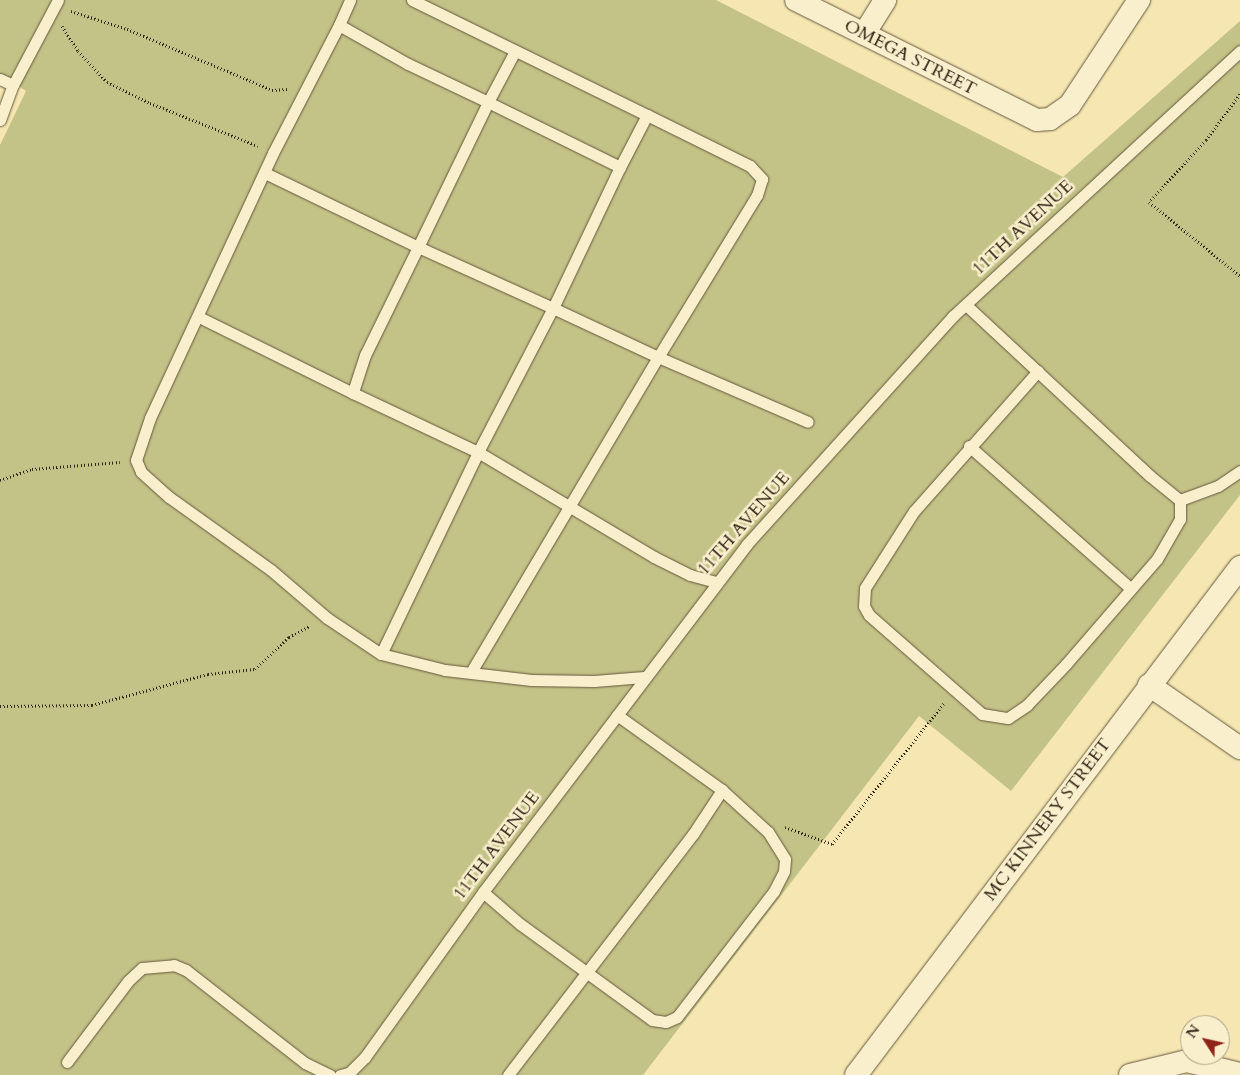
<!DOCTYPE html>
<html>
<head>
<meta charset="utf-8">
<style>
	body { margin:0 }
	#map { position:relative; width:1240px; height:1075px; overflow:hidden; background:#f6e7b2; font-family:Cardo,serif }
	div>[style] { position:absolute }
	.green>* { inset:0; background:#c4c387 }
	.path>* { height:3px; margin-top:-1.5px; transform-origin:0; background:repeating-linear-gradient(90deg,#352718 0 1px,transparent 0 3.5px) }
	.roads { filter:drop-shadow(0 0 1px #65573e) drop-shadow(0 0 1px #65573e) }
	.lane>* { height:11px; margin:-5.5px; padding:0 5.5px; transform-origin:5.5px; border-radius:5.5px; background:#f9efcd }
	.street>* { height:22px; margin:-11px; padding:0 11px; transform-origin:11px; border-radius:11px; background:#f9efcd }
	span { translate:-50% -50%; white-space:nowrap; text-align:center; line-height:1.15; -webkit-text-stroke:5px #f9efcd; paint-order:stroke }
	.street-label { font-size:18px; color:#352718 }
	.north { position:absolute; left:1180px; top:1015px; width:50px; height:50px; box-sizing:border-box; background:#f9efcd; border:1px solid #ab9f85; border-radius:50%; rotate:305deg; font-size:14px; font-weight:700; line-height:20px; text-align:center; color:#352718 }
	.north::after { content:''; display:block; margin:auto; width:18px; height:22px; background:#8f2418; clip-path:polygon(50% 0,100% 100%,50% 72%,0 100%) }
</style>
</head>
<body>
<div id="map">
	<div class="green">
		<i style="clip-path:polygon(0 0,716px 0,1063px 177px,1240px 21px,1240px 495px,1011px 791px,919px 716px,643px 1075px,0 1075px,0 145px,26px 91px,0 74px)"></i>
	</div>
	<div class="path">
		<i style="left:71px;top:11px;width:59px;rotate:17.8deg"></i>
		<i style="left:127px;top:29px;width:157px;rotate:22.8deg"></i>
		<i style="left:272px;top:90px;width:15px;rotate:-4deg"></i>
		<i style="left:62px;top:26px;width:30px;rotate:57deg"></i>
		<i style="left:78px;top:51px;width:42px;rotate:46.9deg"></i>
		<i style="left:107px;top:82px;width:48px;rotate:26deg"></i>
		<i style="left:150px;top:103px;width:116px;rotate:21.7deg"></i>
		<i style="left:1240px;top:94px;width:57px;rotate:126.5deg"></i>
		<i style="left:1206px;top:140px;width:84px;rotate:132.6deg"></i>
		<i style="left:1149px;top:202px;width:117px;rotate:39.1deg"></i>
		<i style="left:0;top:480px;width:34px;rotate:-19deg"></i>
		<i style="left:32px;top:469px;width:88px;rotate:-4.5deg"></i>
		<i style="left:0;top:706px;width:92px;rotate:-0.6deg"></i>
		<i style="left:92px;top:705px;width:120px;rotate:-15deg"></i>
		<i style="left:208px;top:674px;width:47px;rotate:-6.1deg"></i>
		<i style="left:255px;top:669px;width:47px;rotate:-43.3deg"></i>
		<i style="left:289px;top:637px;width:24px;rotate:-28deg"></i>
		<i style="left:785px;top:827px;width:50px;rotate:19.9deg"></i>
		<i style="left:832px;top:844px;width:181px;rotate:-51.5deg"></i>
	</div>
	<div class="roads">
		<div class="lane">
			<i style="left:412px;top:0;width:262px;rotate:26.1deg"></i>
			<i style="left:647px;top:115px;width:59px;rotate:117.4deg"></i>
			<i style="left:620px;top:167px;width:147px;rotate:-153.8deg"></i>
			<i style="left:488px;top:102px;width:58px;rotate:-62.1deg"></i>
			<i style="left:339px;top:25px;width:27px;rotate:-66deg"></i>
			<i style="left:0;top:79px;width:14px;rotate:25deg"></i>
			<i style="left:13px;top:85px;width:96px;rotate:-62.1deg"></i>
			<i style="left:647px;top:115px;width:115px;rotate:26.3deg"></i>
			<i style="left:750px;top:166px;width:18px;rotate:47deg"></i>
			<i style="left:762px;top:179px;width:17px;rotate:107deg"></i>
			<i style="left:757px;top:195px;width:190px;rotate:121.4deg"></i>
			<i style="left:658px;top:357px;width:163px;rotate:23.4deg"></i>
			<i style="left:0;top:120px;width:37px;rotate:-70deg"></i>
			<i style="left:265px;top:173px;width:170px;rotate:25.8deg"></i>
			<i style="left:418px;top:247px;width:161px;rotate:-64.2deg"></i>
			<i style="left:488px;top:102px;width:89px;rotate:-154.6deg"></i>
			<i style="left:408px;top:64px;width:79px;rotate:-150.5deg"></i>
			<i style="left:339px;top:25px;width:144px;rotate:117.3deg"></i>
			<i style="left:273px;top:153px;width:292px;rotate:114.9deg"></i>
			<i style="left:150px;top:418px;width:44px;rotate:108.4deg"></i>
			<i style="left:136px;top:460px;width:13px;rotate:67deg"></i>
			<i style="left:141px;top:472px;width:38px;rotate:42deg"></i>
			<i style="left:169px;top:497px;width:125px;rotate:35.6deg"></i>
			<i style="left:271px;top:570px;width:74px;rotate:40.6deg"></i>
			<i style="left:327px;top:618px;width:65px;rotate:33.7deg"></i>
			<i style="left:381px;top:654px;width:66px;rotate:14deg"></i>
			<i style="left:445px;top:670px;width:87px;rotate:6.6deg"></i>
			<i style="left:531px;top:680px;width:63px;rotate:0.9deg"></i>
			<i style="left:594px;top:681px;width:50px;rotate:-4.6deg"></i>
			<i style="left:966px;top:305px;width:251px;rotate:42.9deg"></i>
			<i style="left:1150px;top:476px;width:38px;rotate:39deg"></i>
			<i style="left:1180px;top:500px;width:40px;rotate:-20.2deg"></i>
			<i style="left:1218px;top:486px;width:27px;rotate:-34deg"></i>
			<i style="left:199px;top:317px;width:172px;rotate:26.3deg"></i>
			<i style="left:1038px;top:371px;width:187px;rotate:131.5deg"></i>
			<i style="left:914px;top:511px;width:91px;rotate:122.5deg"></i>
			<i style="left:865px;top:588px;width:18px;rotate:93deg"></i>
			<i style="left:864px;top:606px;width:10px;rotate:61deg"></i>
			<i style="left:869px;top:615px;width:150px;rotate:41.2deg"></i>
			<i style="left:982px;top:714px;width:26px;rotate:9deg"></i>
			<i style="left:1008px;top:718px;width:23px;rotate:-34deg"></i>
			<i style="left:1027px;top:705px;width:57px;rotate:-46.4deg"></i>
			<i style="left:1066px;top:664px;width:139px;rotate:-49.1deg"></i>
			<i style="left:1157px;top:559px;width:46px;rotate:-60.1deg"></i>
			<i style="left:1180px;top:519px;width:19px;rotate:-90deg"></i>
			<i style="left:969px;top:446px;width:215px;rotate:41.4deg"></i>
			<i style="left:381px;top:654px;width:224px;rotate:-64.3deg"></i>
			<i style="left:478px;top:452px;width:162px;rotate:-62.5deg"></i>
			<i style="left:553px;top:308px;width:148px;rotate:-155.7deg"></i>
			<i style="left:418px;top:247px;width:120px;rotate:116.1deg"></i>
			<i style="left:365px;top:355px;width:40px;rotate:108deg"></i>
			<i style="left:353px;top:393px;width:138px;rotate:25.3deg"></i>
			<i style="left:478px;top:452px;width:205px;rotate:30.8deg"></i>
			<i style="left:654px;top:557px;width:40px;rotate:26.6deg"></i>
			<i style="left:690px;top:575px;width:27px;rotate:15deg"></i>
			<i style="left:471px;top:672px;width:366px;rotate:-59.3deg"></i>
			<i style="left:658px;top:357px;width:116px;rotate:-155deg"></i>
			<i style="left:553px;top:308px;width:156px;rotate:-64.6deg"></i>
			<i style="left:483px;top:892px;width:49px;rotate:40.9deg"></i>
			<i style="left:520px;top:924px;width:163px;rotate:36deg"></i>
			<i style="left:652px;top:1020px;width:14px;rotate:8deg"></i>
			<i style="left:666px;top:1022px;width:12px;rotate:-24deg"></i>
			<i style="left:677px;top:1017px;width:159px;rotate:-52.4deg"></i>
			<i style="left:774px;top:891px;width:22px;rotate:-63deg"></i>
			<i style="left:784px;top:871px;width:12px;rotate:-85deg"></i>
			<i style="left:785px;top:859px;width:32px;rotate:-122deg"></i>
			<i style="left:768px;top:832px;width:62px;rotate:-137.6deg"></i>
			<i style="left:67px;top:1062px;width:101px;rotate:-53deg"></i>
			<i style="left:128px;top:981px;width:19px;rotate:-43deg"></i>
			<i style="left:142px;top:968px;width:32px;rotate:-5deg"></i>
			<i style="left:174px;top:965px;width:13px;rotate:23deg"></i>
			<i style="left:186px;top:970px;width:151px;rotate:38deg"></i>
			<i style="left:305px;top:1063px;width:28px;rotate:26deg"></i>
			<i style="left:340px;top:1075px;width:9px;rotate:-13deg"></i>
			<i style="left:349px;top:1073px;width:23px;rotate:-45deg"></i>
			<i style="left:365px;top:1057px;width:203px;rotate:-54.4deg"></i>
			<i style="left:483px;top:892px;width:437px;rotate:-52.8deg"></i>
			<i style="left:747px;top:544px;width:307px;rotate:-47.9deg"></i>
			<i style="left:953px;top:316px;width:391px;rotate:-42.7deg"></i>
			<i style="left:508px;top:1075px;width:304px;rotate:-52.5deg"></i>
			<i style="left:693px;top:834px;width:53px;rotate:-56.6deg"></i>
			<i style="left:722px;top:790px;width:129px;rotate:-144.5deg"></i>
		</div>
		<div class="street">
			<i style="left:796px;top:0;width:269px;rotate:26.5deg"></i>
			<i style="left:1037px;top:120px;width:13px;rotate:-4deg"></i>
			<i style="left:1050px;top:119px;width:24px;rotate:-35deg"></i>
			<i style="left:1070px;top:105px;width:126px;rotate:-56.7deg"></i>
			<i style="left:864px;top:34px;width:40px;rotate:-58deg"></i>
			<i style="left:1149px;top:685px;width:111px;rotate:34.7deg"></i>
			<i style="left:856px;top:1075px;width:637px;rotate:-52.91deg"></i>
			<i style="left:1130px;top:1075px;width:59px;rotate:-13.8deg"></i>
			<i style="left:1187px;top:1061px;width:55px;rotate:13.8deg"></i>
		</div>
	</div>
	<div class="street-label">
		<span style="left:910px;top:58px;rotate:27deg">OMEGA STREET</span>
		<span style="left:1023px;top:228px;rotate:-43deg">11TH AVENUE</span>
		<span style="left:744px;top:524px;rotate:-49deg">11TH AVENUE</span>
		<span style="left:1048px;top:820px;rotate:-53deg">MC KINNERY STREET</span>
		<span style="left:497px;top:846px;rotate:-53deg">11TH AVENUE</span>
	</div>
	<div class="north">N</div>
</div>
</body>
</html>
